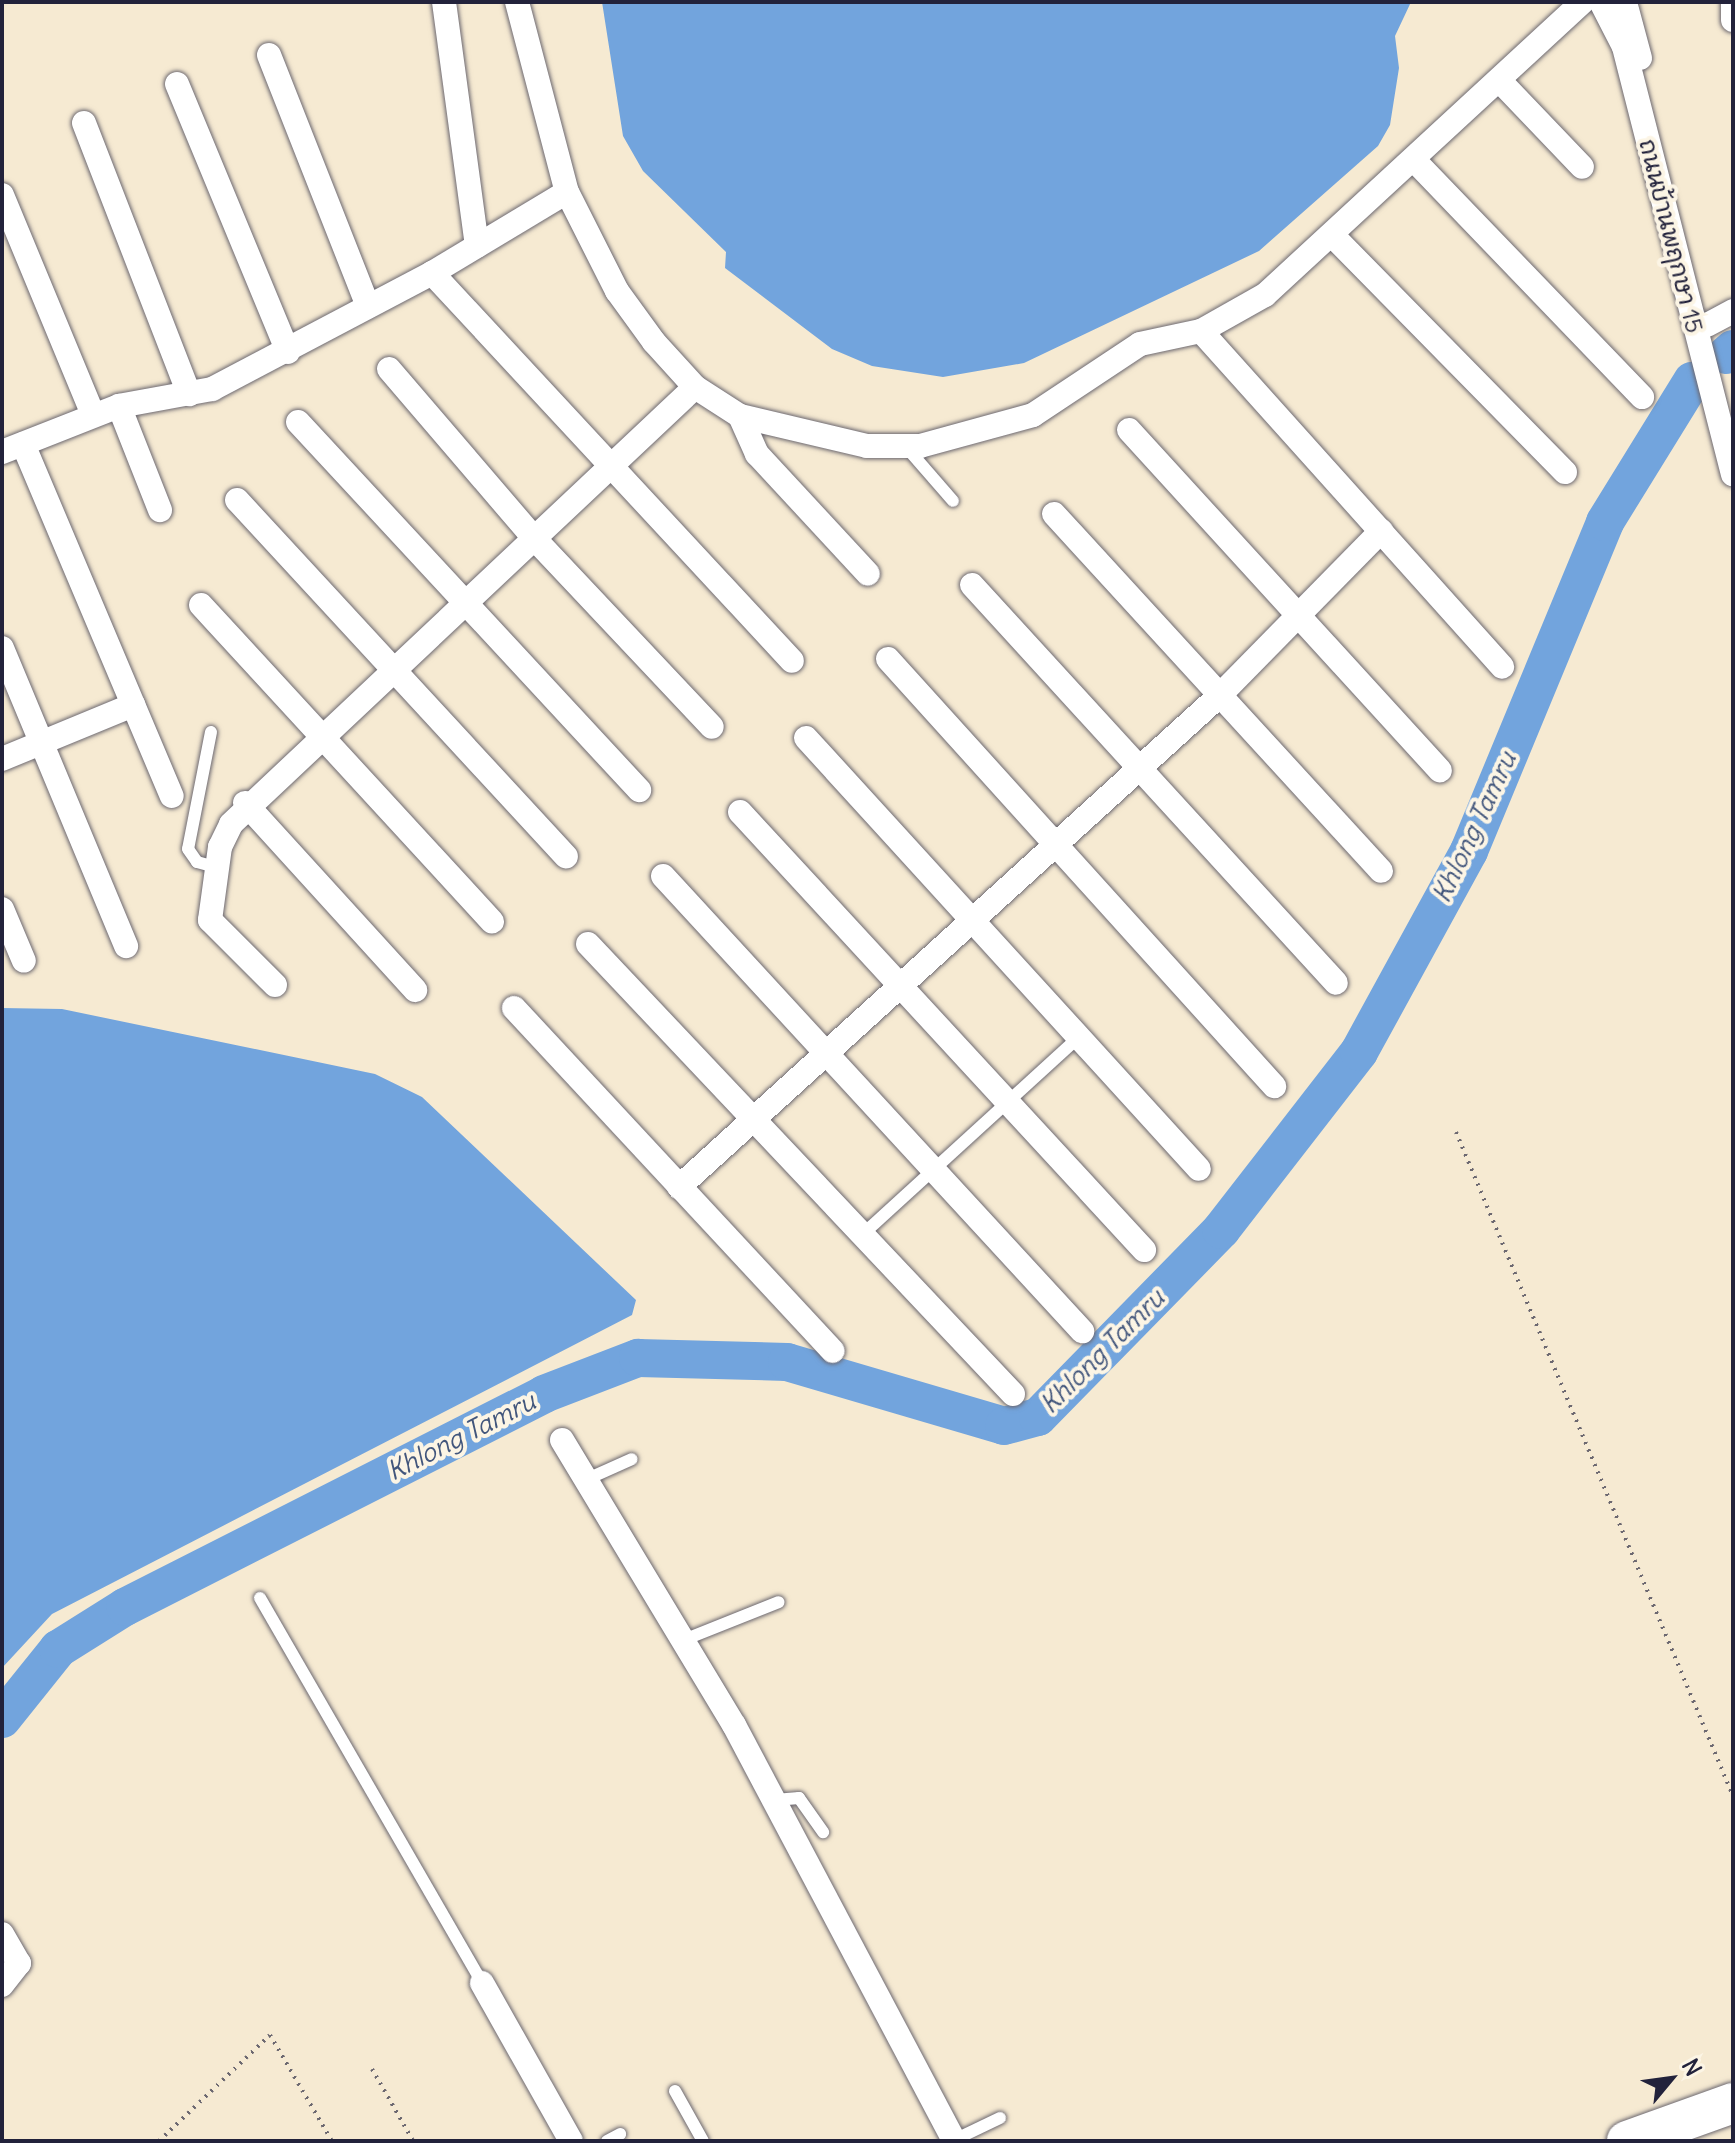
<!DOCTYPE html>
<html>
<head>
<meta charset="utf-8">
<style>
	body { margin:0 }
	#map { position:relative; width:1735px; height:2143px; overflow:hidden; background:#f6ead2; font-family:Delius,"Playpen Sans Thai",sans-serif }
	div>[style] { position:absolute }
	.water>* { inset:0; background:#72a4dd }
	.river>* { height:38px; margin:-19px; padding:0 19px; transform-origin:19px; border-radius:19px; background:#72a4dd }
	.path>* { height:4px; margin-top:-2px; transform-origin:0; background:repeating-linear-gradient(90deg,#6c6870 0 2px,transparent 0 8px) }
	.roads { filter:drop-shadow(0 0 2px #6c6870) drop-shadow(0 0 2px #6c6870) }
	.service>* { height:12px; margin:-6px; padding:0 6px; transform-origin:6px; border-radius:6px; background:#fff }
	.minor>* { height:24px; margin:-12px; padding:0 12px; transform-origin:12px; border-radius:12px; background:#fff }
	.primary>* { height:40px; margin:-20px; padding:0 20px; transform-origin:20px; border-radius:20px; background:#fff }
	span { translate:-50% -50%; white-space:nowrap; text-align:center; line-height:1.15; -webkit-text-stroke:8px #fcf5e5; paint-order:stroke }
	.street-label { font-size:24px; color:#22223b }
	.water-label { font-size:26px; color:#42567c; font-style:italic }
	.frame { position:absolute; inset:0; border:4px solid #22223b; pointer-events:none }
	.north { position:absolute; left:1631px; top:2039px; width:80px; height:80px; -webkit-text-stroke:6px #fcf5e5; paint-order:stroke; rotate:61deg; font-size:22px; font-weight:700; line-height:32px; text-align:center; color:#22223b }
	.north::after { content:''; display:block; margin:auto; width:28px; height:36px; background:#22223b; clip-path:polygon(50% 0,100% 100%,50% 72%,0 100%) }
</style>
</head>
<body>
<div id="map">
	<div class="water">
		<i style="clip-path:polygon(602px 2px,1411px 2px,1395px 36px,1399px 68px,1390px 125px,1378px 146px,1259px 251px,1024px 363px,943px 377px,872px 366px,832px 349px,725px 268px,726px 252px,643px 171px,623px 136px)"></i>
		<i style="clip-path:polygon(2px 1008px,62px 1009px,375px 1074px,422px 1097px,636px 1300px,632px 1315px,52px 1614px,2px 1668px)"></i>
	</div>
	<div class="river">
		<i style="left:1726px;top:355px;width:9px;rotate:-41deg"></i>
		<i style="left:2px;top:1719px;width:90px;rotate:-51.3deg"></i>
		<i style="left:58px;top:1649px;width:79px;rotate:-32.1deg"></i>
		<i style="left:125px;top:1607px;width:470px;rotate:-26.9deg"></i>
		<i style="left:544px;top:1394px;width:101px;rotate:-21deg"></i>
		<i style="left:638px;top:1358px;width:149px;rotate:1.5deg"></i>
		<i style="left:787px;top:1362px;width:226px;rotate:16.4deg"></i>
		<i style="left:1004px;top:1426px;width:35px;rotate:-15deg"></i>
		<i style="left:1038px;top:1417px;width:262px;rotate:-45.6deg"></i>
		<i style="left:1221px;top:1230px;width:225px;rotate:-52.2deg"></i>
		<i style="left:1359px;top:1052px;width:229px;rotate:-61.3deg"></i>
		<i style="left:1469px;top:851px;width:356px;rotate:-67.5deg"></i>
		<i style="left:1605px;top:522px;width:166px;rotate:-58.3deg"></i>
	</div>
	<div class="path">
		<i style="left:1456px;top:1132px;width:719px;rotate:67.36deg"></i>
		<i style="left:372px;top:2069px;width:83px;rotate:60.3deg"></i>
		<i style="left:159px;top:2141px;width:153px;rotate:-43.7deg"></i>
		<i style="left:270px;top:2035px;width:123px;rotate:59.7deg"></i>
	</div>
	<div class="roads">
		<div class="service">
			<i style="left:907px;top:448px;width:70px;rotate:49deg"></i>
			<i style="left:211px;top:732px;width:119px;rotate:101.1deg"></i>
			<i style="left:188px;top:849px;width:16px;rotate:55deg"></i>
			<i style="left:197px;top:862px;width:20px;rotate:15deg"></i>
			<i style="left:862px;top:1235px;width:294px;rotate:-42.4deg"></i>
			<i style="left:585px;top:1480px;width:51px;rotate:-24.1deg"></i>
			<i style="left:260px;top:1598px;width:444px;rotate:60deg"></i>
			<i style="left:681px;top:1641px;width:105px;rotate:-21.7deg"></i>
			<i style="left:775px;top:1800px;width:24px;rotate:-5deg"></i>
			<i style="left:799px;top:1798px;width:42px;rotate:54.8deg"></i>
			<i style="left:675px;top:2091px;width:57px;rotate:60.8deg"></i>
			<i style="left:954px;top:2140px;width:51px;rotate:-25.6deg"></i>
			<i style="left:607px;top:2141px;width:15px;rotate:-28deg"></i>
		</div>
		<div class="minor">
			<i style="left:444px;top:2px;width:246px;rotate:82.3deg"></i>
			<i style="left:517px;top:2px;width:196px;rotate:75.3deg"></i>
			<i style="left:567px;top:192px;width:111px;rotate:63.2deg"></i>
			<i style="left:617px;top:291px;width:63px;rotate:54deg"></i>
			<i style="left:654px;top:342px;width:61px;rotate:47.7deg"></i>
			<i style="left:695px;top:387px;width:54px;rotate:32.8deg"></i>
			<i style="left:740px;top:416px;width:130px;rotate:13.3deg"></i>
			<i style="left:867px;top:446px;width:53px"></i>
			<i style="left:920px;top:446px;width:117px;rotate:-15.3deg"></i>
			<i style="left:1033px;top:415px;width:128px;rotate:-33.6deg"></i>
			<i style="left:1140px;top:344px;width:62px;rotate:-12deg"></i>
			<i style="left:1201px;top:331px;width:73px;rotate:-29.4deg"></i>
			<i style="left:1265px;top:295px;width:432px;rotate:-42.7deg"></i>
			<i style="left:1601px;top:2px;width:51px;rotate:62.9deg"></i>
			<i style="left:1624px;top:47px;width:441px;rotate:75.7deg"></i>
			<i style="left:1625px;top:2px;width:58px;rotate:75deg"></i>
			<i style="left:1733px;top:2px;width:18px;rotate:90deg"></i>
			<i style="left:269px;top:55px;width:270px;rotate:68.5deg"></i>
			<i style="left:1499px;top:80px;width:120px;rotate:46.3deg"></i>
			<i style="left:177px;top:84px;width:290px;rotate:67.5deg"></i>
			<i style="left:84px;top:123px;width:291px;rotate:68.8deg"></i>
			<i style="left:1414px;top:160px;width:329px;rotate:46.1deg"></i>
			<i style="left:2px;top:195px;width:238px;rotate:67.5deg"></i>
			<i style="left:1333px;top:236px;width:331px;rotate:45.5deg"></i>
			<i style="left:432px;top:273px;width:529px;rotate:47.14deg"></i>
			<i style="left:1707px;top:325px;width:30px;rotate:-28deg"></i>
			<i style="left:1201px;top:331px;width:451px;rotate:48.1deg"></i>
			<i style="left:389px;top:369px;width:220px;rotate:49.4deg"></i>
			<i style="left:532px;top:536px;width:262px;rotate:46.7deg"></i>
			<i style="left:119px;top:406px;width:112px;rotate:68.5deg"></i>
			<i style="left:740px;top:416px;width:42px;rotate:65.9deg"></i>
			<i style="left:757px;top:454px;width:163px;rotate:47.2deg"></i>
			<i style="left:298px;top:422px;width:502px;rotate:47.18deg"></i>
			<i style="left:1129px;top:430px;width:461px;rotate:47.6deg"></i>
			<i style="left:23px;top:444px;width:382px;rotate:67.1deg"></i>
			<i style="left:2px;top:452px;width:126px;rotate:-21.5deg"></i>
			<i style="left:119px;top:406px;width:95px;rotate:-10.4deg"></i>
			<i style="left:212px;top:389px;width:249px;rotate:-27.8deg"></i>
			<i style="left:432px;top:273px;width:157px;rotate:-31deg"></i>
			<i style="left:237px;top:500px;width:485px;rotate:47.3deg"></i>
			<i style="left:1054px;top:514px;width:484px;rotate:47.5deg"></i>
			<i style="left:972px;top:585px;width:539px;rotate:47.55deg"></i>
			<i style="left:201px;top:605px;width:430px;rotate:47.4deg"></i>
			<i style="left:2px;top:648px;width:323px;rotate:67.4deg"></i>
			<i style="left:888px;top:659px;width:576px;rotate:47.89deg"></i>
			<i style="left:806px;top:738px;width:583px;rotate:47.64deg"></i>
			<i style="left:2px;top:759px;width:142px;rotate:-22.4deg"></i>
			<i style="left:245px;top:803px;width:253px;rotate:47.7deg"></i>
			<i style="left:740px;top:812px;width:596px;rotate:47.31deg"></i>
			<i style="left:663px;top:876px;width:619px;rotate:47.36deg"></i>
			<i style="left:2px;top:909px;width:56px;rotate:67.1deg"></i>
			<i style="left:588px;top:944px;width:619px;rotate:46.64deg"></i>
			<i style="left:275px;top:985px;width:92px;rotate:-135deg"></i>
			<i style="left:210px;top:920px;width:74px;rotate:-82.2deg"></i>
			<i style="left:220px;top:847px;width:25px;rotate:-64deg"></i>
			<i style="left:231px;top:824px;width:637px;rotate:-43.28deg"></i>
			<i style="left:514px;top:1008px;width:468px;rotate:47.1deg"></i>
			<i style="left:679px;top:1187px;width:731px;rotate:-42.28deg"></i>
			<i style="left:1220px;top:695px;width:230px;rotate:-45.5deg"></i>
			<i style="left:562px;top:1440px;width:333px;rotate:58.9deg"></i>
			<i style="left:734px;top:1725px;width:471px;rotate:62.1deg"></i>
			<i style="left:2px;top:1934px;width:34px;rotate:60deg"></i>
			<i style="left:19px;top:1963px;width:28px;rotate:128deg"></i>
			<i style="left:482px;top:1983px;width:181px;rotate:60.6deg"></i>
		</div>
		<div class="primary">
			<i style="left:1627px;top:2141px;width:113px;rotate:-19.7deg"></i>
		</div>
	</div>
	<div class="street-label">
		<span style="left:1671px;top:236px;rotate:76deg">ถนนบ้านพฤกษา 15</span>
	</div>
	<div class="water-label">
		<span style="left:1474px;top:827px;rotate:-65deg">Khlong Tamru</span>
		<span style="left:1102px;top:1351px;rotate:-45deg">Khlong Tamru</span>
		<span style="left:461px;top:1436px;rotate:-27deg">Khlong Tamru</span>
	</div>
	<div class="frame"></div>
	<div class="north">N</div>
</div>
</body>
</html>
